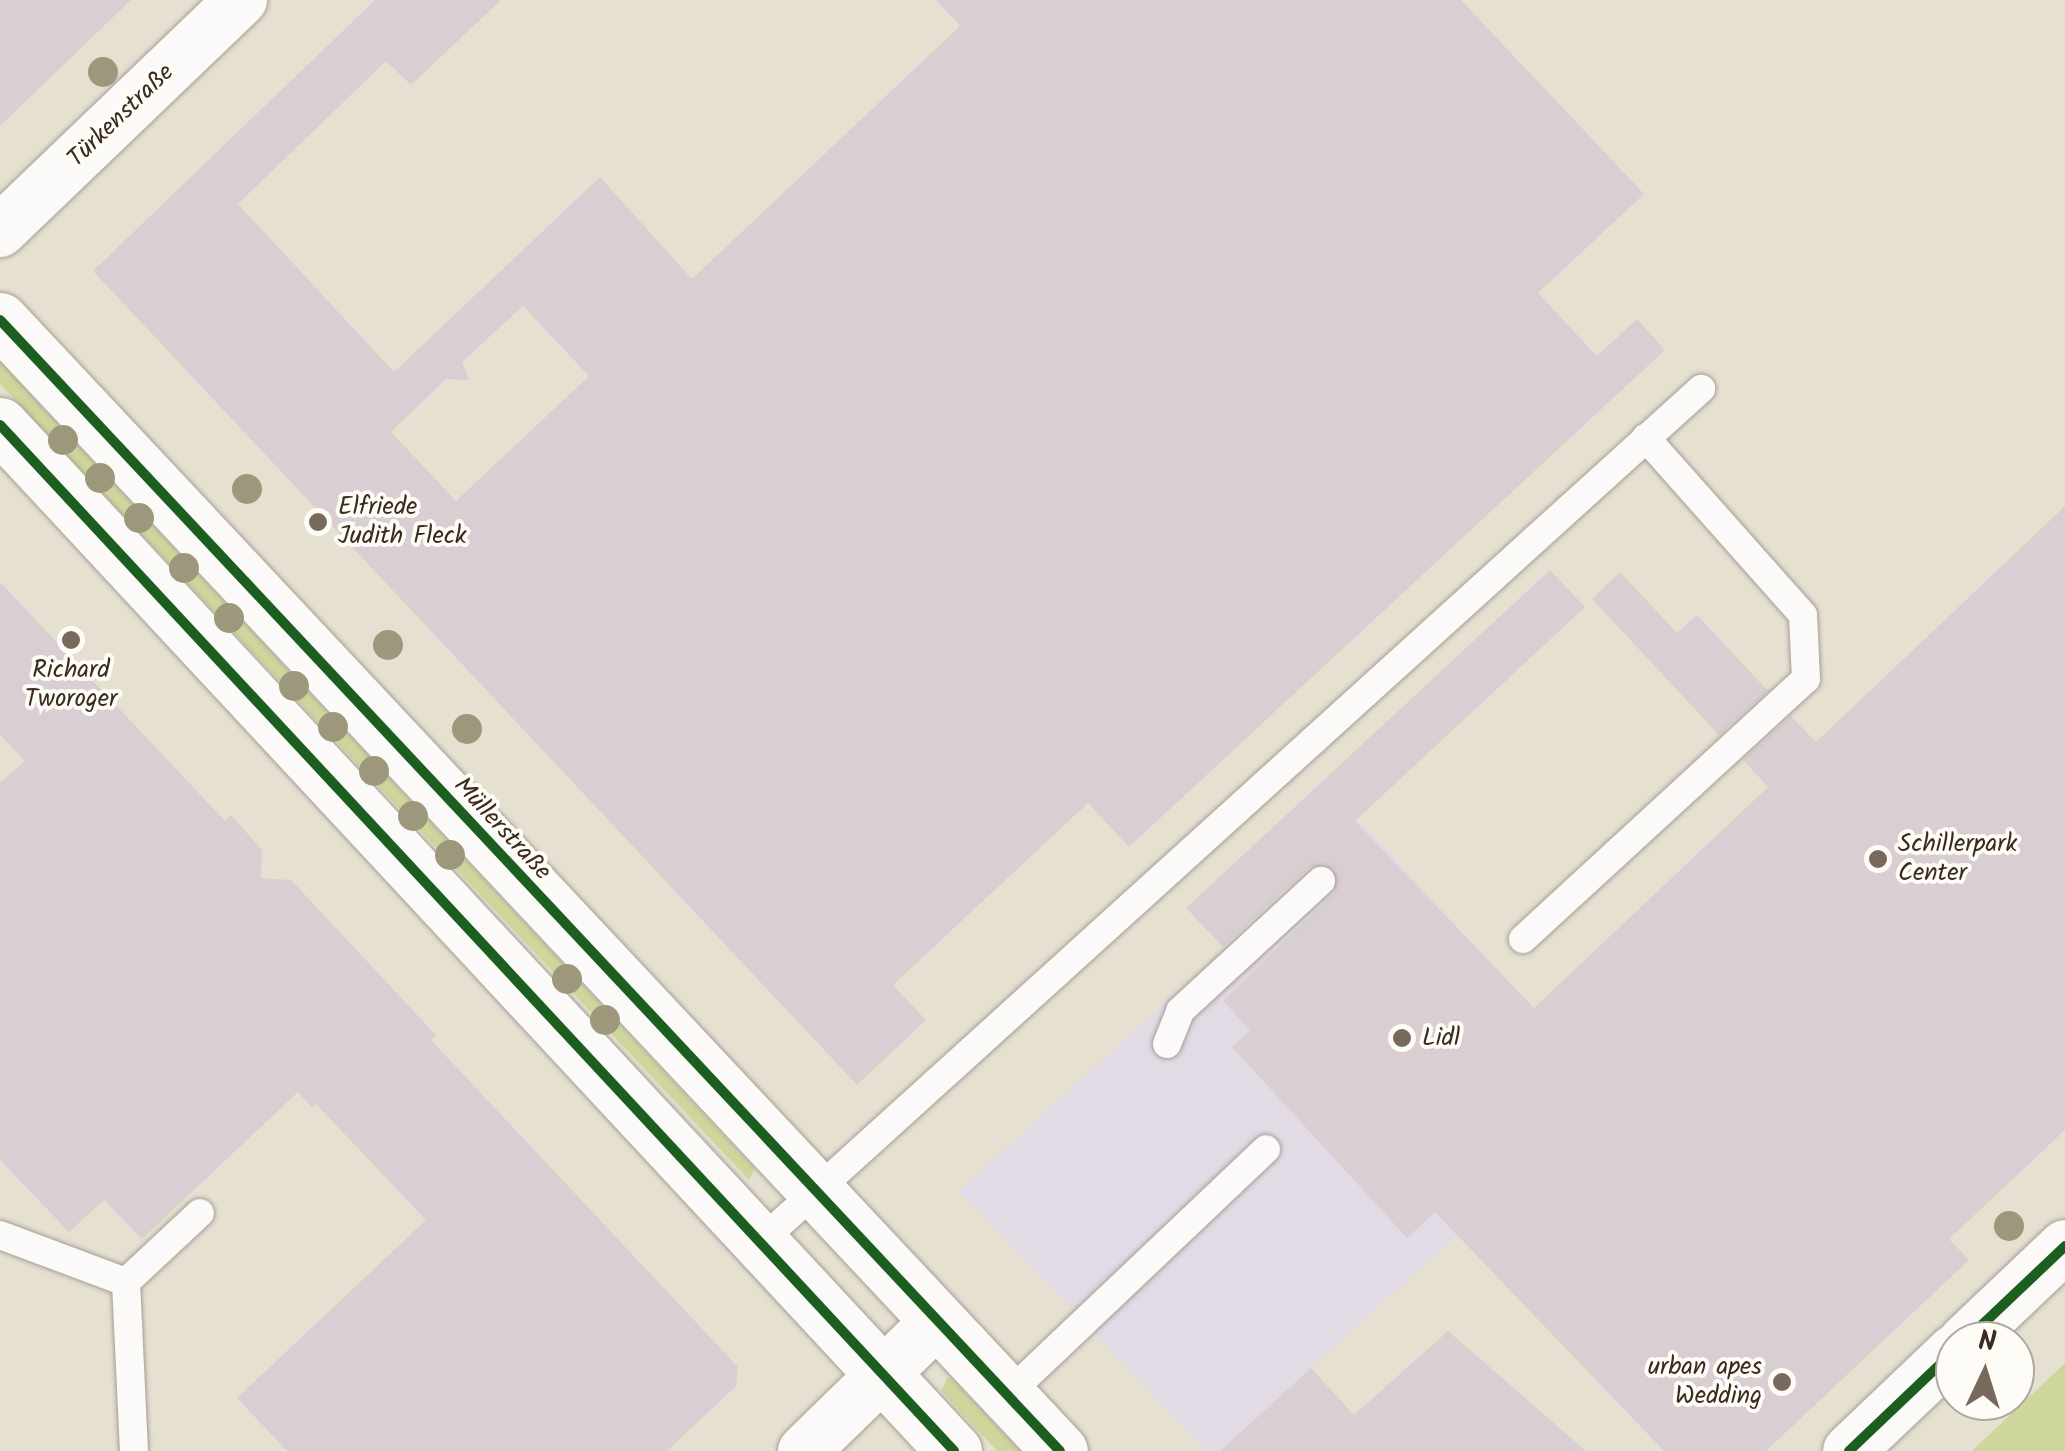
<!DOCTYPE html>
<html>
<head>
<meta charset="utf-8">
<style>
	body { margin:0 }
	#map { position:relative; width:2065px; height:1451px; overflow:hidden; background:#e6e0d1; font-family:Kalam,sans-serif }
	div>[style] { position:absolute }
	.built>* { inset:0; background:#e2dae5 }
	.green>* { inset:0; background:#cfd69c }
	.building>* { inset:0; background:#d9cfd2 }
	.roads { filter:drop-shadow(0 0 2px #a59f95) drop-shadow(0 0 2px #a59f95) }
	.lane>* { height:28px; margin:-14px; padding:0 14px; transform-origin:14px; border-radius:14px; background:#fbfaf8 }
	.street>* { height:52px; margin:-26px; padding:0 26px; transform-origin:26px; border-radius:26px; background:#fbfaf8 }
	.primary>* { height:55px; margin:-27.5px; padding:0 27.5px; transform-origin:27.5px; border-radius:27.5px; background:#fbfaf8 }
	.cycleway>* { height:10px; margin:-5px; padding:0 5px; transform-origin:5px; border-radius:5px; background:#1b5e20 }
	.trees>* { width:30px; height:30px; margin:-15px; border-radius:50%; background:#9d977c }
	.dots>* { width:28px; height:28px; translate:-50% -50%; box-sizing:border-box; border:5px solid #fdfcf7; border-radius:50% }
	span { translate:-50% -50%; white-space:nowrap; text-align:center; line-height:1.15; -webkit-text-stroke:8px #fdfcf7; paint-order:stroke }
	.street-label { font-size:25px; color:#3b2a1e }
	.poi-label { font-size:25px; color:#3b2a1e }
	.left { translate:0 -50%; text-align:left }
	.right { translate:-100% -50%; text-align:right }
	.north { position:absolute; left:1935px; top:1321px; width:100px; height:100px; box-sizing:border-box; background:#fdfcf7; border:2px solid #afa8a0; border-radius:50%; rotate:4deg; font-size:28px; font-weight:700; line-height:40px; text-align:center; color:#3b2a1e }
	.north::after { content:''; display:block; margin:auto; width:35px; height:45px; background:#776a5d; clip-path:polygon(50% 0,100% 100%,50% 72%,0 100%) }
</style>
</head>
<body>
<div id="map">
	<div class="built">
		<i style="clip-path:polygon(1361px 823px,1613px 1093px,1220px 1451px,1206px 1451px,959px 1191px)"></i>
	</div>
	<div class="green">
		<i style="clip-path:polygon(0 362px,755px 1169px,749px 1180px,0 384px)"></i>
		<i style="clip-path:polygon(2065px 1363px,2065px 1451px,1972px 1451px)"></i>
		<i style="clip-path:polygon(947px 1378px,952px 1379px,1020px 1451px,997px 1451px,941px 1391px)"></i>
	</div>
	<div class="building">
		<i style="clip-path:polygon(0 0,131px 0,0 126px)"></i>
		<i style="clip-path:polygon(evenodd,375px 0,501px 0,411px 85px,386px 61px,238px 204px,394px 372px,600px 177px,692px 279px,960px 26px,936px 0,1461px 0,1644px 194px,1538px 293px,1597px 356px,1637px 319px,1665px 350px,1129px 847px,1088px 803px,893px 985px,926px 1020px,857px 1085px,93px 271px,375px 0,523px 306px,589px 376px,456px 501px,391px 432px,446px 379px,469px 380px,462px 362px,523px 306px)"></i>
		<i style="clip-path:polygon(2065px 506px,2065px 1130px,1949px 1239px,1969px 1260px,1766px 1451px,1664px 1451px,1435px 1212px,1407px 1238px,1232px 1047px,1250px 1030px,1223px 1001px,1334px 893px,1334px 870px,1325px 864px,1309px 868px,1223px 947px,1186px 908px,1550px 570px,1585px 607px,1355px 821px,1534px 1008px,1768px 787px,1743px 760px,1791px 716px,1816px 742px)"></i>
		<i style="clip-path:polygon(1620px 572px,1677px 633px,1697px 615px,1768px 691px,1719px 735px,1592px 599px)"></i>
		<i style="clip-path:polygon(0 582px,225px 821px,231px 815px,262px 850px,261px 878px,291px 880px,436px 1035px,431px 1040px,738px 1367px,736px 1386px,667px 1451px,287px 1451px,237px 1398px,426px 1220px,316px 1104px,312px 1108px,298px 1092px,142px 1239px,104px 1200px,69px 1232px,0 1160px,0 783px,25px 761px,0 735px)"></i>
		<i style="clip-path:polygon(1448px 1331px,1586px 1451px,1220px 1451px,1311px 1368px,1354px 1415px)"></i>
	</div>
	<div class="roads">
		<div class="lane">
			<i style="left:1523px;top:939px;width:384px;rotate:-42.6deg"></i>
			<i style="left:1806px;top:679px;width:64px;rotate:-92.7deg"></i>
			<i style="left:1803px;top:615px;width:237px;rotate:-131.6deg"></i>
			<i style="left:1167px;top:1044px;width:35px;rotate:-68deg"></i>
			<i style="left:1180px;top:1011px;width:192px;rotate:-42.7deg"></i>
			<i style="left:0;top:1235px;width:134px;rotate:20.5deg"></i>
			<i style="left:126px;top:1282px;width:169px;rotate:87.3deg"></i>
			<i style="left:761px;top:1241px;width:1269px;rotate:-42.19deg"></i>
			<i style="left:126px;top:1282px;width:101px;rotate:-43deg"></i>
			<i style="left:1007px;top:1395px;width:357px;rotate:-43.5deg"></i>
		</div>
		<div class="street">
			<i style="left:0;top:231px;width:334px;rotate:-43.8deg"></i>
			<i style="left:1965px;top:1341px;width:138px;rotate:-43.5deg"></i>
			<i style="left:804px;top:1451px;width:185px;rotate:-44.3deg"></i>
			<i style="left:1849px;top:1451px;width:146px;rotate:-43.6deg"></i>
		</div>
		<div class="primary">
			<i style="left:0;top:320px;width:1550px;rotate:46.86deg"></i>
			<i style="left:0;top:425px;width:1401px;rotate:47.08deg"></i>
		</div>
	</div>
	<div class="cycleway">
		<i style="left:0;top:320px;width:1550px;rotate:46.86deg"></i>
		<i style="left:0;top:425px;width:1401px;rotate:47.08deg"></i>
		<i style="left:1965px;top:1341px;width:138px;rotate:-43.5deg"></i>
		<i style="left:1849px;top:1451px;width:146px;rotate:-43.6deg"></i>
	</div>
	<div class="trees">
		<i style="left:103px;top:72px"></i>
		<i style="left:63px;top:440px"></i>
		<i style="left:100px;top:478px"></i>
		<i style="left:247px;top:489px"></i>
		<i style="left:139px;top:518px"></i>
		<i style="left:184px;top:568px"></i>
		<i style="left:229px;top:618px"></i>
		<i style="left:388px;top:645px"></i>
		<i style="left:294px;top:686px"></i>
		<i style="left:333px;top:727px"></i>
		<i style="left:467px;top:729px"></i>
		<i style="left:374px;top:771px"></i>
		<i style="left:413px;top:816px"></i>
		<i style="left:450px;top:855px"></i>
		<i style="left:567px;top:979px"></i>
		<i style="left:605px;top:1020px"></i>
		<i style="left:2009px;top:1226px"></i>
	</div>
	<div class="dots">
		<i style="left:318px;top:522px;background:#776a5d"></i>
		<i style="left:71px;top:640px;background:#776a5d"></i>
		<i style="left:1878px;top:859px;background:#776a5d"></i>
		<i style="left:1402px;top:1038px;background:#776a5d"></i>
		<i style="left:1782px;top:1382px;background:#776a5d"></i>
	</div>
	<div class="street-label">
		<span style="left:121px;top:116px;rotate:-44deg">Türkenstraße</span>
		<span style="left:502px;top:829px;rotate:47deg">Müllerstraße</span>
	</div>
	<div class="poi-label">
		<span class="left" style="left:338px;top:522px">Elfriede<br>Judith Fleck</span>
		<span style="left:71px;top:685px">Richard<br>Tworoger</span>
		<span class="left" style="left:1898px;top:859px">Schillerpark<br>Center</span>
		<span class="left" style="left:1422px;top:1038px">Lidl</span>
		<span class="right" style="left:1762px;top:1382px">urban apes<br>Wedding</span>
	</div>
	<div class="north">N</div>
</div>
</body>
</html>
